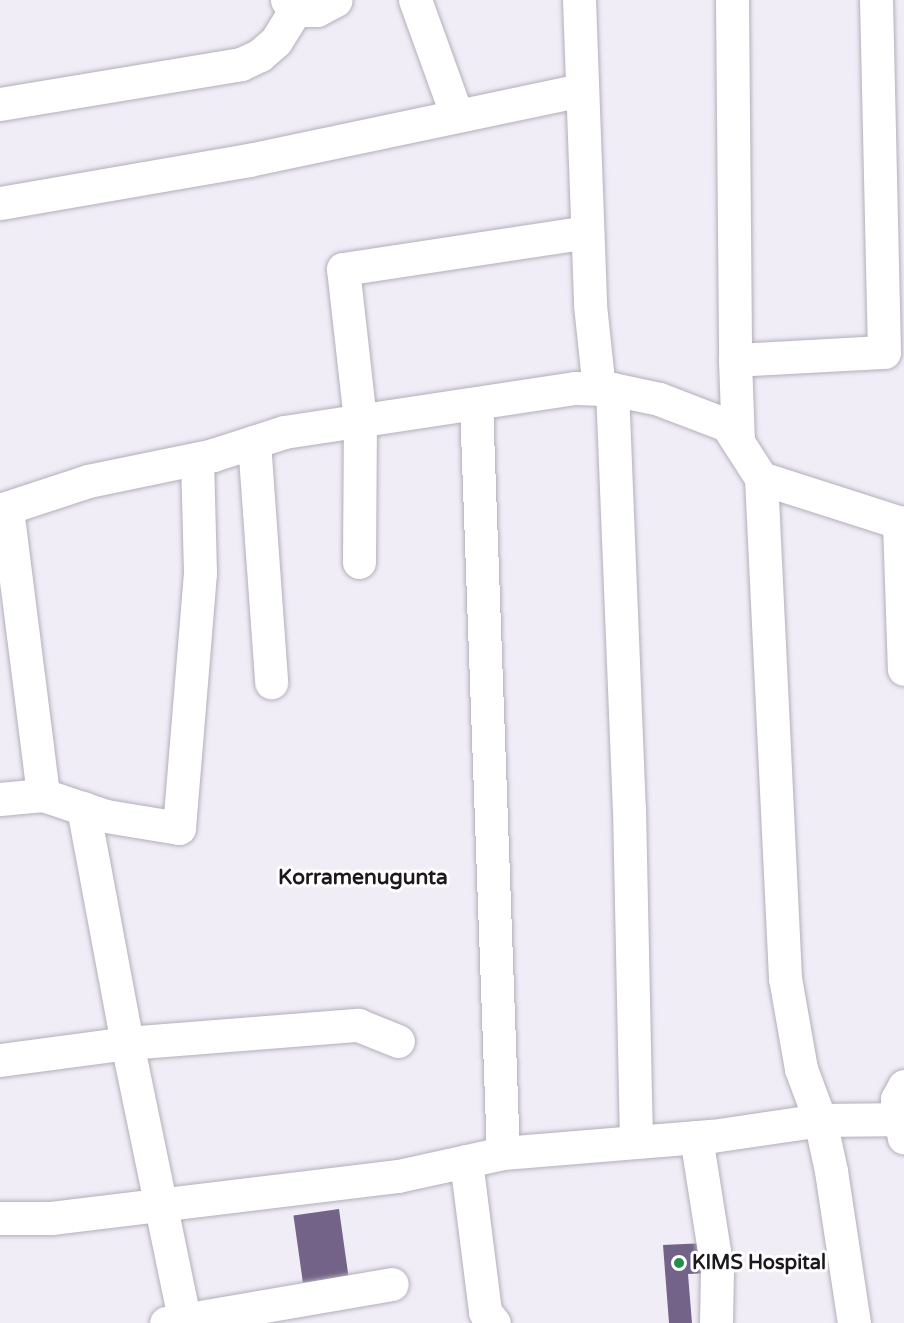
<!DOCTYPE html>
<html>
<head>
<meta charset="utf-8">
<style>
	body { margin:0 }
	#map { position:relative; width:904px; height:1323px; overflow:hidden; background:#f1edf7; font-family:"Varela Round",sans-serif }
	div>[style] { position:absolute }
	.building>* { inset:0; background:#746388; transform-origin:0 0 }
	.roads { filter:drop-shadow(0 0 2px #b3afb9) drop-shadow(0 0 2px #b3afb9) }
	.minor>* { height:33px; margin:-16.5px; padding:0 16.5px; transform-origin:16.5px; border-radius:16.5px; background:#fff }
	.dots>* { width:16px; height:16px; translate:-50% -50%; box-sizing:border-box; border:3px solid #fff; border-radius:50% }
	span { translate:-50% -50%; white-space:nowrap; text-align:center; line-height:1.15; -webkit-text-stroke:6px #fff; paint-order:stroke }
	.poi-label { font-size:20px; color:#1b191d; font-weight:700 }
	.left { translate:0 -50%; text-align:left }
	.neighbourhood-label { font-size:21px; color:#1b191d; font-weight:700 }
</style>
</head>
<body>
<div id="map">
	<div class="building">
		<i style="left:339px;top:1209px;width:68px;height:46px;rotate:82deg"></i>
		<i style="clip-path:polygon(706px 1243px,708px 1273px,688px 1274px,692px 1323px,669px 1323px,663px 1245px)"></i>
	</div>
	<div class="roads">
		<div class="minor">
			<i style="left:287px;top:0;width:13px;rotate:51deg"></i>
			<i style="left:295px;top:10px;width:22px"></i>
			<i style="left:317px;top:10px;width:21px;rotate:-28deg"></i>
			<i style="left:415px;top:0;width:123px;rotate:70.1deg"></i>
			<i style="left:579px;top:0;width:305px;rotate:87.9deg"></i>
			<i style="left:590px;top:305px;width:84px;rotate:83.9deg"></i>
			<i style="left:732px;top:0;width:360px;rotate:89.5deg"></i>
			<i style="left:0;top:104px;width:244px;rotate:-9.4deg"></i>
			<i style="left:241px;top:64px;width:21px;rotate:-25deg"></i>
			<i style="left:260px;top:55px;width:21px;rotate:-41deg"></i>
			<i style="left:276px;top:41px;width:36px;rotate:-58deg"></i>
			<i style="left:0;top:203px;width:253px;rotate:-9.8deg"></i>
			<i style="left:249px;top:160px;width:340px;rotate:-11.9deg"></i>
			<i style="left:612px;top:389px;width:419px;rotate:87.7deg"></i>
			<i style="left:629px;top:808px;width:334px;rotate:88.8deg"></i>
			<i style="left:476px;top:404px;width:749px;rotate:87.94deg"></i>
			<i style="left:254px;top:442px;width:241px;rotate:85.9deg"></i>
			<i style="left:738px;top:442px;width:82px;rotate:-92.1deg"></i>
			<i style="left:735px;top:360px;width:149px;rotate:-3.1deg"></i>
			<i style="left:884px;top:352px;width:352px;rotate:-91.3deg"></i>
			<i style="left:761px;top:478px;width:150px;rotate:17.8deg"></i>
			<i style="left:7px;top:509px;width:288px;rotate:82.8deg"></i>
			<i style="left:43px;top:795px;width:66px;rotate:18.4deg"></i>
			<i style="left:106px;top:816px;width:74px;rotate:9.3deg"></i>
			<i style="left:179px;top:828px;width:256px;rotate:-85.3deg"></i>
			<i style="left:200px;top:573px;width:114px;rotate:-91.5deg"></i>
			<i style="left:0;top:510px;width:93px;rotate:-18.2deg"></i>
			<i style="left:88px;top:481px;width:128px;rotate:-11.7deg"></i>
			<i style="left:213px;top:455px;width:75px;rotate:-17.9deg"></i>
			<i style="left:284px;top:432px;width:294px;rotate:-8.6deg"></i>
			<i style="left:575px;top:388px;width:37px;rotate:2deg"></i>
			<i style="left:612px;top:389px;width:48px;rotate:12deg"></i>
			<i style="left:659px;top:399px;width:73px;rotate:20.9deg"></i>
			<i style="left:727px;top:425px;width:63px;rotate:57.3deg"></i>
			<i style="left:761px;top:478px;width:501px;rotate:87.25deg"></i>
			<i style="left:785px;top:978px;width:92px;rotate:80deg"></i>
			<i style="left:801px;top:1069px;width:54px;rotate:69.6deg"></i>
			<i style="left:820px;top:1120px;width:52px;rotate:77.8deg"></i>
			<i style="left:831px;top:1171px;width:154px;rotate:81.4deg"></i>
			<i style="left:899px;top:522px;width:147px;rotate:88.1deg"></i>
			<i style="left:359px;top:562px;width:142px;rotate:-89.6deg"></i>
			<i style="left:360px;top:420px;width:152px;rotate:-96.4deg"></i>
			<i style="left:343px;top:269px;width:247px;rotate:-8.6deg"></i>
			<i style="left:0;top:799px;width:43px;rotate:-5.3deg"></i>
			<i style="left:83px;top:808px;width:239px;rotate:79.4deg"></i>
			<i style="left:127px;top:1043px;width:232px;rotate:-4.5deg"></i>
			<i style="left:358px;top:1025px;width:43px;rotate:21.8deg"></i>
			<i style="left:0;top:1060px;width:128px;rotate:-7.6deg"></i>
			<i style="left:127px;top:1043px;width:286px;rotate:78.3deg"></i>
			<i style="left:904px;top:1086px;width:15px;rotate:118deg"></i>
			<i style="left:897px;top:1099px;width:39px;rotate:80deg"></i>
			<i style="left:696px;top:1137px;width:135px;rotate:81deg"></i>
			<i style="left:717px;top:1270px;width:53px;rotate:91.1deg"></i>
			<i style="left:466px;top:1161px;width:152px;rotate:82.8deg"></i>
			<i style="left:485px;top:1312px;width:14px;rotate:51deg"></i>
			<i style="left:0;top:1218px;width:51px"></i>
			<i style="left:51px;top:1218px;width:350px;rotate:-6.9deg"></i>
			<i style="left:398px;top:1176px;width:107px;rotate:-12.4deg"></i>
			<i style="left:503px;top:1153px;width:210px;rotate:-4.7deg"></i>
			<i style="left:712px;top:1136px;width:109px;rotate:-8.4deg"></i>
			<i style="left:820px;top:1120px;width:81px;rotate:-0.7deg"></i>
			<i style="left:166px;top:1323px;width:229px;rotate:-9.8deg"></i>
		</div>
	</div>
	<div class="dots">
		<i style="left:679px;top:1263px;background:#229049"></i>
	</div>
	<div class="poi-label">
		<span class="left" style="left:692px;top:1263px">KIMS Hospital</span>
	</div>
	<div class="neighbourhood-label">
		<span style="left:363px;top:878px">Korramenugunta</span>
	</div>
</div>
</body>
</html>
